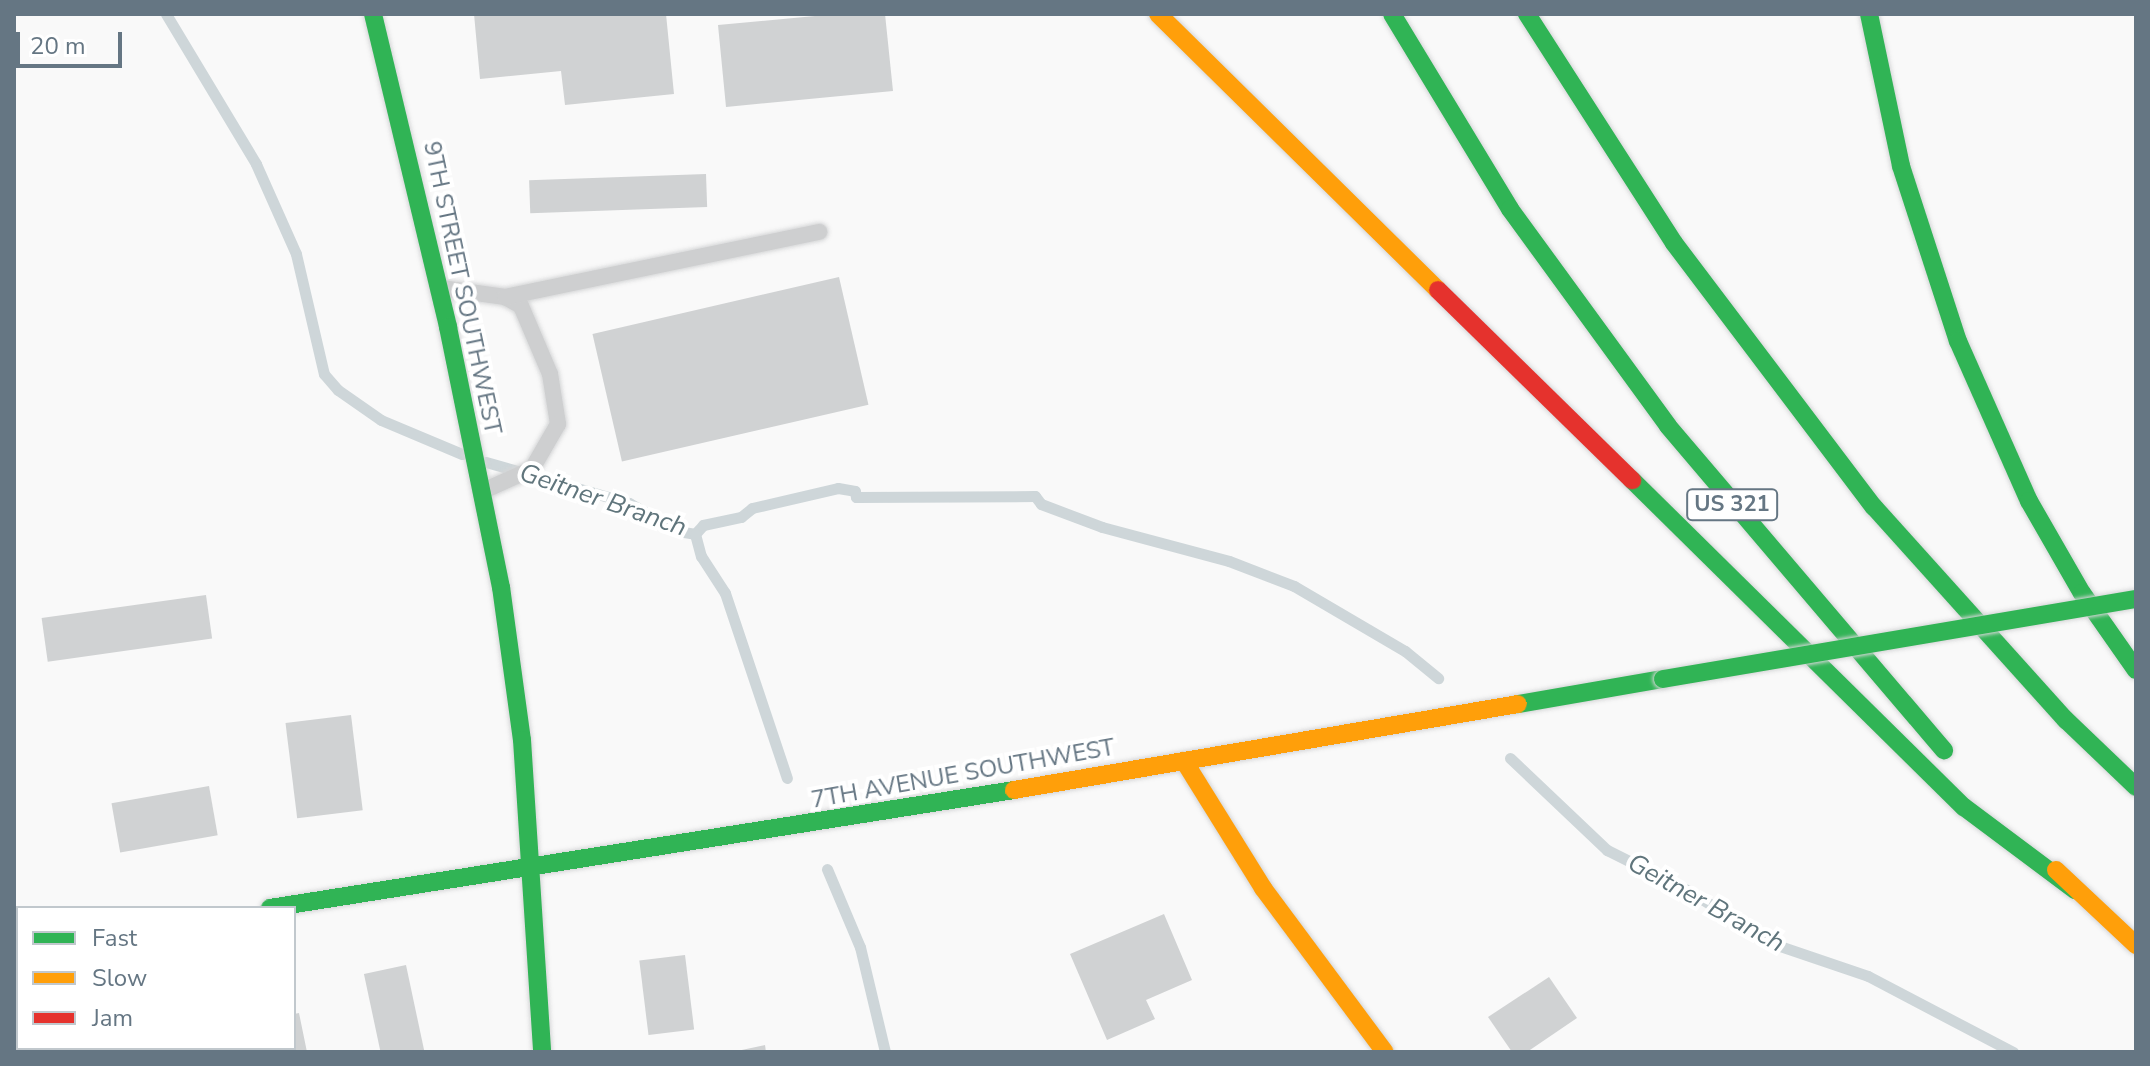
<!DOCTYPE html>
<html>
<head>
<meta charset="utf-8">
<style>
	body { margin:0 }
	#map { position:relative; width:2150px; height:1066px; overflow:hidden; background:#f9f9f9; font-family:"Nunito Sans",sans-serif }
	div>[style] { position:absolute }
	.stream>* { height:11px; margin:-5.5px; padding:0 5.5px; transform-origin:5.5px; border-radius:5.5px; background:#ced6d9 }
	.building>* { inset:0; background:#d0d2d3; transform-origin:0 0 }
	.roads { filter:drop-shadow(0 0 2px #d5d6d7) drop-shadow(0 0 2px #d5d6d7) }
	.lane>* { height:16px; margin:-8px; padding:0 8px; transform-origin:8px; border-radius:8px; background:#cecfd0 }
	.fast>* { height:18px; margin:-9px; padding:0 9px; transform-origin:9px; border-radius:9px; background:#30b455 }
	.slow>* { height:18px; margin:-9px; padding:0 9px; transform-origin:9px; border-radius:9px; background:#ff9f0a }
	.jam>* { height:18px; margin:-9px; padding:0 9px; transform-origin:9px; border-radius:9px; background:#e5322d }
	.bridges { filter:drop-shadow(0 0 2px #d5d6d7) drop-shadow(0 0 2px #d5d6d7) }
	.fast-bridge>* { height:18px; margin:-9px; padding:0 9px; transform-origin:9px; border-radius:9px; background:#30b455 }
	span { translate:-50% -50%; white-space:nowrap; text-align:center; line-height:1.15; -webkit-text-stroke:8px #fff; paint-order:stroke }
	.shield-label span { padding:2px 6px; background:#fff; border:2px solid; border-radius:6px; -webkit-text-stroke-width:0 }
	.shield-label { font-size:22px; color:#657683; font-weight:700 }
	.street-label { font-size:24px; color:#657683 }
	.water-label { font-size:26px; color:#60757c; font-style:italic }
	.frame { position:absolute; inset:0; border:16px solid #657683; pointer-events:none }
	.legend { position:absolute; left:16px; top:906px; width:280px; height:144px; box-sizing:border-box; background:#fff; border:2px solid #c1c8cd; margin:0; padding:10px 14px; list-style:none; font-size:24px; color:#657683 }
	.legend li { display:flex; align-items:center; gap:16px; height:40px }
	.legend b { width:40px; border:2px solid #c1c8cd }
	.scale { position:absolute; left:16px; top:32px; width:106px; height:36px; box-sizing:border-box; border:4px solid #657683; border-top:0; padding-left:10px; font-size:24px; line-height:28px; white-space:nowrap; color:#657683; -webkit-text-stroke:6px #fff; paint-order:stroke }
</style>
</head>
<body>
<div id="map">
	<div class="stream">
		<i style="left:166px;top:14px;width:175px;rotate:59deg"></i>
		<i style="left:256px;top:164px;width:98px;rotate:66deg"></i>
		<i style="left:296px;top:254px;width:123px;rotate:76.9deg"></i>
		<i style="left:324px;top:374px;width:21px;rotate:49deg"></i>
		<i style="left:338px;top:390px;width:52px;rotate:34.9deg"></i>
		<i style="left:381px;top:420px;width:88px;rotate:22.8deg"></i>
		<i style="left:486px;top:462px;width:149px;rotate:16deg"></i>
		<i style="left:629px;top:503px;width:56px;rotate:29.7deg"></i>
		<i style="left:678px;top:531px;width:17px;rotate:10deg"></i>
		<i style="left:695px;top:534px;width:12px;rotate:-48deg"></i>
		<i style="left:703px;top:525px;width:39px;rotate:-12deg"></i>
		<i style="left:741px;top:517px;width:14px;rotate:-39deg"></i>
		<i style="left:752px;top:508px;width:88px;rotate:-13.1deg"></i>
		<i style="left:838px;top:488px;width:17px;rotate:10deg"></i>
		<i style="left:855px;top:491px;width:6px;rotate:81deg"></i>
		<i style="left:856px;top:497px;width:179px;rotate:-0.3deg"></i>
		<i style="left:1035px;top:496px;width:10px;rotate:53deg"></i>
		<i style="left:1041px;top:504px;width:65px;rotate:20.7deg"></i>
		<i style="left:1102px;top:527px;width:131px;rotate:15deg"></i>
		<i style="left:1229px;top:561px;width:70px;rotate:21deg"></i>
		<i style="left:1294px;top:586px;width:129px;rotate:30.4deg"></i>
		<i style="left:1405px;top:651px;width:43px;rotate:39.3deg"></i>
		<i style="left:695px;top:534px;width:23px;rotate:75deg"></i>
		<i style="left:701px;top:556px;width:44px;rotate:57deg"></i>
		<i style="left:725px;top:593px;width:195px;rotate:71.5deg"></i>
		<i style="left:1510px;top:758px;width:134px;rotate:43.5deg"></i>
		<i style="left:1607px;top:850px;width:92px;rotate:26.6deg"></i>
		<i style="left:1689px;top:891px;width:100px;rotate:31.9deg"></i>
		<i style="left:1774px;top:944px;width:99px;rotate:18.8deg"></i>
		<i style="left:1868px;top:976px;width:164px;rotate:27.7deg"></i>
		<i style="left:827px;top:869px;width:85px;rotate:67.1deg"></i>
		<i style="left:860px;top:947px;width:108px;rotate:76.6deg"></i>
	</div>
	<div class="building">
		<i style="clip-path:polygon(474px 14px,666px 14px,674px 94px,565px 105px,561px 71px,480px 79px)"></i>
		<i style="clip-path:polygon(836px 14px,885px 14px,893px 91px,726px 107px,718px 25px)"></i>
		<i style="left:706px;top:174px;width:33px;height:177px;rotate:88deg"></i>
		<i style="left:839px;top:277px;width:131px;height:253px;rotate:77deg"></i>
		<i style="left:206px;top:595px;width:44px;height:166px;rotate:82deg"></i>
		<i style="left:351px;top:715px;width:96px;height:66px;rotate:83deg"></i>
		<i style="left:209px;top:786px;width:50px;height:99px;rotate:80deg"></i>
		<i style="clip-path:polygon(1164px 914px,1192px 980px,1146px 1000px,1155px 1019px,1107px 1040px,1070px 954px)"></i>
		<i style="left:685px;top:955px;width:75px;height:46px;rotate:83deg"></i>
		<i style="left:406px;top:965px;width:89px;height:43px;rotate:78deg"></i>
		<i style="clip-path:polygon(1549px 977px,1577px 1018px,1527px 1052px,1512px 1052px,1488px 1017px)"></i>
		<i style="clip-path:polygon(299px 1013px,307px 1052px,203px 1052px,202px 1048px,294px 1048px,294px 1014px)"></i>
		<i style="clip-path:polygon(765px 1045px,766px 1052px,737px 1052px,737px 1051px)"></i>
	</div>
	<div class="roads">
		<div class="lane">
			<i style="left:441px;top:288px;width:65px;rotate:8deg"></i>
			<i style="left:505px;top:297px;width:18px;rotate:29deg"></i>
			<i style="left:521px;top:306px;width:74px;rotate:66.9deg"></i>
			<i style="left:550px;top:374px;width:51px;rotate:80.9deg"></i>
			<i style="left:558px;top:424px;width:52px;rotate:120deg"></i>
			<i style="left:532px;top:469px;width:54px;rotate:155.8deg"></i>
			<i style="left:505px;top:297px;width:321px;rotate:-11.7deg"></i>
		</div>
		<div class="fast">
			<i style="left:373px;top:14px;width:322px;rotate:76.5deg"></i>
			<i style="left:448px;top:327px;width:265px;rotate:78.5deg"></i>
			<i style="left:501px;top:587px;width:154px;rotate:82.2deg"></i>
			<i style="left:522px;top:740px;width:313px;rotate:86.3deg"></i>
			<i style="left:1392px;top:14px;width:228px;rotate:58.8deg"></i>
			<i style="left:1510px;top:209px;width:268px;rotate:53.9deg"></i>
			<i style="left:1668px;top:426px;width:426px;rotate:49.6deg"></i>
			<i style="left:1527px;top:14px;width:272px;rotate:57.3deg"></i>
			<i style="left:1674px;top:243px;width:331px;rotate:52.9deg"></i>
			<i style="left:1874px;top:507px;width:287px;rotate:48deg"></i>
			<i style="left:2066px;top:720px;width:97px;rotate:43.7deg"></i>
			<i style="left:1869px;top:14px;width:155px;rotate:78.1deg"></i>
			<i style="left:1901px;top:166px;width:184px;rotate:72deg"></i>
			<i style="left:1958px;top:341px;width:175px;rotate:66.1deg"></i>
			<i style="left:2029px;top:501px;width:106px;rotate:60.1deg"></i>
			<i style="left:2082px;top:593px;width:94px;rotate:55deg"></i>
			<i style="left:1632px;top:480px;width:466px;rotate:44.6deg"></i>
			<i style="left:1964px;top:807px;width:139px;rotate:36.8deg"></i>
			<i style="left:1518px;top:704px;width:147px;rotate:-9.8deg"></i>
			<i style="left:270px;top:908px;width:753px;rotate:-9.01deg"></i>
			<i style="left:14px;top:947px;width:4px;rotate:-14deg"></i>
		</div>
		<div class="slow">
			<i style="left:1158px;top:14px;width:393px;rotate:44.6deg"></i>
			<i style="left:1184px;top:761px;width:150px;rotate:58.1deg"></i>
			<i style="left:1263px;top:888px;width:204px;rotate:53.4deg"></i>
			<i style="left:1014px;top:790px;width:511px;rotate:-9.68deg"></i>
			<i style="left:2056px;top:870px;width:110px;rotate:43.2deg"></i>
		</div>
		<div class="jam">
			<i style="left:1438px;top:290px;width:272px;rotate:44.4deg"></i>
		</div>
	</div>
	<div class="bridges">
		<div class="fast-bridge">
			<i style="left:1663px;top:679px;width:480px;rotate:-9.6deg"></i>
		</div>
	</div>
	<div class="shield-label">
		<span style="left:1732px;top:505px">US 321</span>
	</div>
	<div class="street-label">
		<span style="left:462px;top:288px;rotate:78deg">9TH STREET SOUTHWEST</span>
		<span style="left:963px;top:774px;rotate:-10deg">7TH AVENUE SOUTHWEST</span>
	</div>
	<div class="water-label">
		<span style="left:603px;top:500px;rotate:19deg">Geitner Branch</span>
		<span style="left:1706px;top:903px;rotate:29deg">Geitner Branch</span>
	</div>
	<div class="frame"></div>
	<ul class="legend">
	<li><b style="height:10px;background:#30b455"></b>Fast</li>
	<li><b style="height:10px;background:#ff9f0a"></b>Slow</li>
	<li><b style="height:10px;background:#e5322d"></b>Jam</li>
	</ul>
	<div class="scale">20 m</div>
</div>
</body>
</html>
